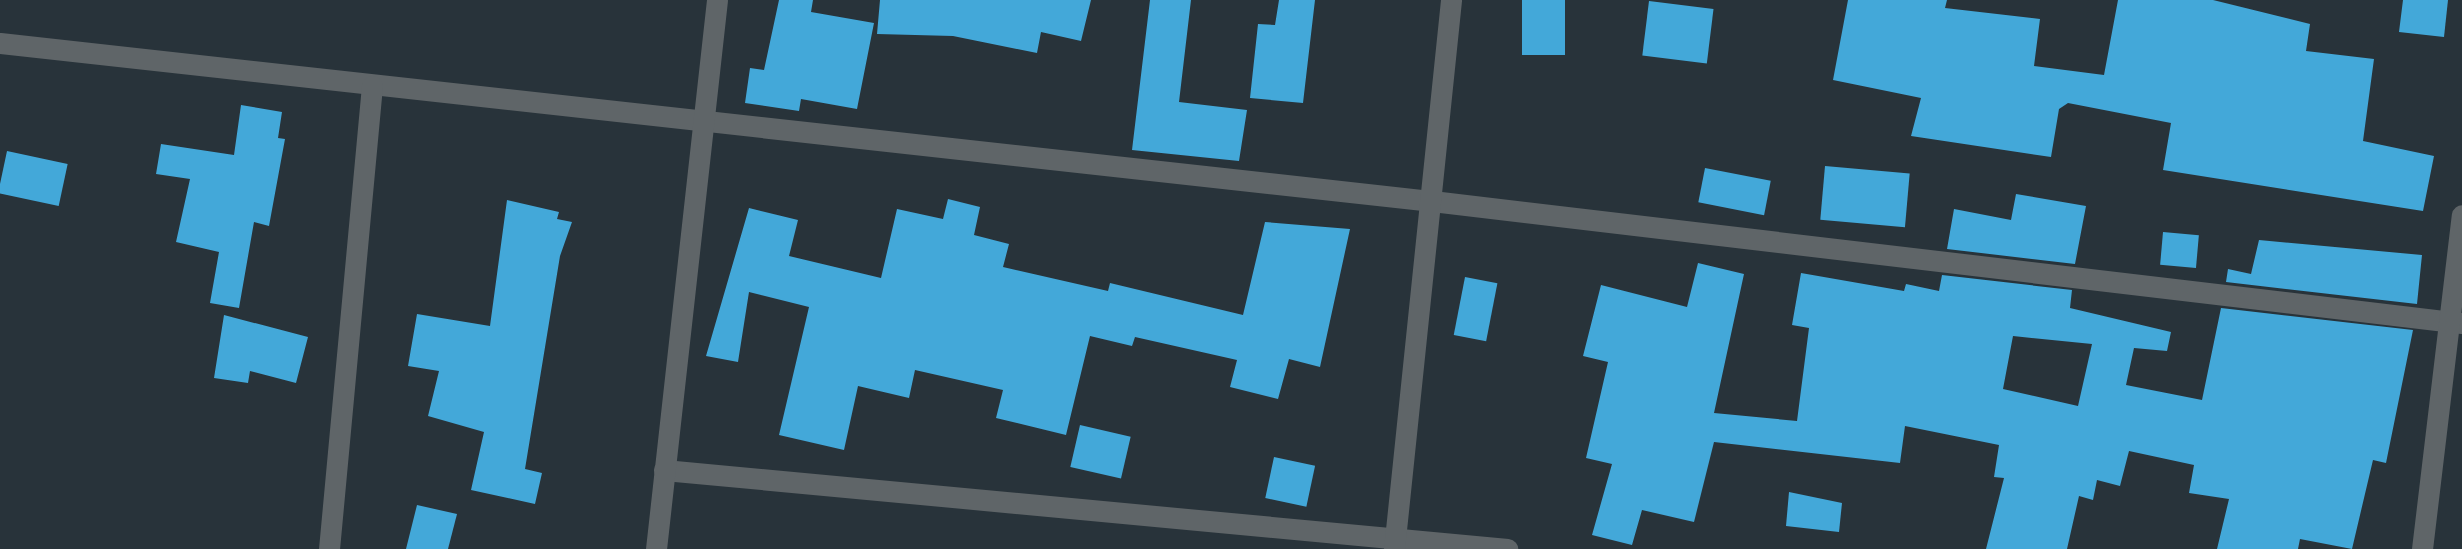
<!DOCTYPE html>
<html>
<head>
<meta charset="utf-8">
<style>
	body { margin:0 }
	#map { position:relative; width:2462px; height:549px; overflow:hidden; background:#28333a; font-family:Signika,sans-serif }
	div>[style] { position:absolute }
	.building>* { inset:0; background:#43a8d9; transform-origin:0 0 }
	.street>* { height:21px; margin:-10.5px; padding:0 10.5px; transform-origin:10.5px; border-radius:10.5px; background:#5f6568 }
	span { translate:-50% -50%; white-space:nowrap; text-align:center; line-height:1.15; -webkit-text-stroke:7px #28333a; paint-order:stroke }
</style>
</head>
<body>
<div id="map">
	<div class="building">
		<i style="clip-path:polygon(779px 0,813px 0,811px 12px,874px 23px,857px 109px,801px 99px,799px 111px,745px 103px,750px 68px,764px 70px)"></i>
		<i style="clip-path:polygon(880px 0,1091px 0,1081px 41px,1041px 32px,1037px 53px,953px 36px,877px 34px)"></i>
		<i style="clip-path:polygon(1150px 0,1191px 0,1179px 102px,1247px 110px,1239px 161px,1132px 150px)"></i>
		<i style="clip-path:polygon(1279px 0,1315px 0,1303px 103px,1250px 98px,1258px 24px,1275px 25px)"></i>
		<i style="left:1522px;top:0;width:43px;height:55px"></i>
		<i style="clip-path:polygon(1848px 0,1947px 0,1945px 8px,2040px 19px,2034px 66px,2104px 75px,2118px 0,2213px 0,2310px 24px,2306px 51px,2374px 59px,2363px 141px,2434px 156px,2423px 211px,2163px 170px,2171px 123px,2068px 103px,2059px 109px,2051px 157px,1911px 136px,1921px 98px,1833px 80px)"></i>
		<i style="clip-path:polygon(2403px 0,2448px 0,2444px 37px,2399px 32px)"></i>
		<i style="left:1649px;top:1px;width:65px;height:55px;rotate:7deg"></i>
		<i style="clip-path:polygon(241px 105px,282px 112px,278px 138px,285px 139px,269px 226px,254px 222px,239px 308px,210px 303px,219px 252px,176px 242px,190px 179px,156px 174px,161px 144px,234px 155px)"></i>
		<i style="left:7px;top:151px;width:62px;height:43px;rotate:12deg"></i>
		<i style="left:1825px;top:166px;width:85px;height:54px;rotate:5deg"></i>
		<i style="left:1705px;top:168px;width:67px;height:35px;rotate:11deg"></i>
		<i style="clip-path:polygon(2016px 194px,2086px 206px,2075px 264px,1947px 249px,1954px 209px,2011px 220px)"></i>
		<i style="clip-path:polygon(948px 199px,980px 207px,974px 235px,1009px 244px,1003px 267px,1108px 291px,1110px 283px,1243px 315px,1265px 222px,1350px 229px,1320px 367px,1289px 359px,1278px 399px,1230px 387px,1237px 360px,1135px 337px,1132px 346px,1090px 336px,1066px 435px,996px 418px,1003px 390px,915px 370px,909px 398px,858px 386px,844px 450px,779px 435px,809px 307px,749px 292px,738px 362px,706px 356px,749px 208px,798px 220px,789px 256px,881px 278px,897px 209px,943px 219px)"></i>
		<i style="clip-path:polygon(507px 200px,559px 212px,557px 219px,572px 222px,560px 256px,525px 469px,542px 473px,535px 504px,471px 490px,484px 432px,428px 416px,439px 371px,408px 366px,417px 314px,490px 326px)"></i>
		<i style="left:2163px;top:232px;width:36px;height:33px;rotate:5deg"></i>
		<i style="clip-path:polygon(2259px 240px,2422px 255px,2417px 304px,2226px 282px,2228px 269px,2251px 274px)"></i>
		<i style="clip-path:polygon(evenodd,1698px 263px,1744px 274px,1714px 413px,1797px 421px,1809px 328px,1792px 325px,1801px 273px,1904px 291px,1906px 284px,1939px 291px,1942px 275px,2072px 290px,2070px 308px,2171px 332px,2167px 351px,2134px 348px,2126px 385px,2202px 400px,2221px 308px,2413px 330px,2386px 463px,2373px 460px,2352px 549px,2300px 539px,2298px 549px,2217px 549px,2229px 499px,2189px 493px,2194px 465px,2129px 451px,2120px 486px,2097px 480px,2093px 500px,2079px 496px,2067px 549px,1986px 549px,2004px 478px,1994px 477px,1999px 445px,1905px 426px,1900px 463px,1714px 442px,1694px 522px,1642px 510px,1632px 545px,1592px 535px,1612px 464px,1586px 458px,1608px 362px,1583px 356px,1601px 285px,1687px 307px,1698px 263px,2013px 336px,2092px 344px,2078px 406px,2003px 389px,2013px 336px)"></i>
		<i style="left:1465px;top:277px;width:33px;height:59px;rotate:11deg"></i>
		<i style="clip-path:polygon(224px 315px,308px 337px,296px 383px,250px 371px,248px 383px,214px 378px)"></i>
		<i style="left:1080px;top:425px;width:52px;height:43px;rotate:13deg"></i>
		<i style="left:1274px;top:457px;width:42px;height:42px;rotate:12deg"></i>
		<i style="clip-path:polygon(1789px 492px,1842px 503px,1839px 532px,1786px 526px)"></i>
		<i style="clip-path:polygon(417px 505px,457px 514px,448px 549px,406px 549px)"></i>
	</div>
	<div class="street">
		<i style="left:0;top:43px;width:1441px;rotate:6.3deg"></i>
		<i style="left:1432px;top:201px;width:1037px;rotate:6.76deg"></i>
		<i style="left:664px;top:470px;width:847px;rotate:5.35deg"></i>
		<i style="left:329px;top:549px;width:465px;rotate:-84.7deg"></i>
		<i style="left:656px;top:549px;width:552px;rotate:-83.66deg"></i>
		<i style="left:1394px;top:549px;width:552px;rotate:-84.07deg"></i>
		<i style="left:2422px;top:549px;width:336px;rotate:-83.2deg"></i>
	</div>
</div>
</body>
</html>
